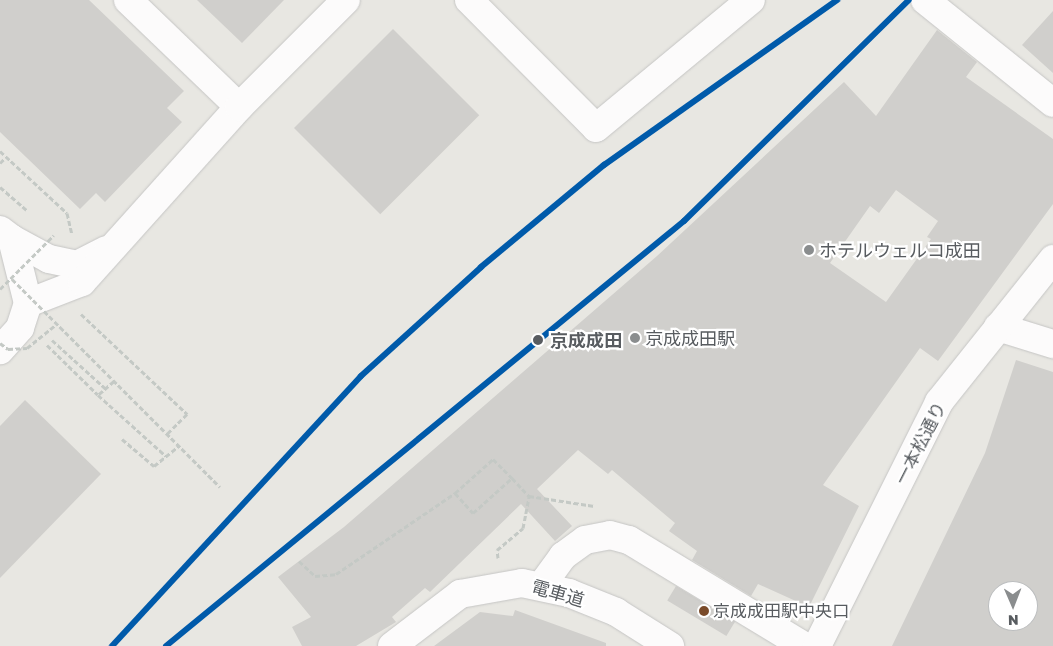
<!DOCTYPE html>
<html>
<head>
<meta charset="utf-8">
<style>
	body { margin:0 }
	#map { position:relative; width:1053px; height:646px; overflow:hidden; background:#e8e7e2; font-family:"Golos Text","Noto Sans JP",sans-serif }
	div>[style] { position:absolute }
	.building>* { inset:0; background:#d0cfcc; transform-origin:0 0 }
	.path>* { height:3px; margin-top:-1.5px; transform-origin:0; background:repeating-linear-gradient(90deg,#c4c9c5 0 5px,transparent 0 7.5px) }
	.roads { filter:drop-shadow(0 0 1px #c5c5c4) drop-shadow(0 0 1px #c5c5c4) }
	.minor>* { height:28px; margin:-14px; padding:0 14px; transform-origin:14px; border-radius:14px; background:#fcfbfb }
	.path-bridge>* { height:3px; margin-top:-1.5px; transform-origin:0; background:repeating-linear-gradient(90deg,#c4c9c5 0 5px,transparent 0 7.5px) }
	.rail-1>* { height:6px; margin:-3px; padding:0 3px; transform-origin:3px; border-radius:3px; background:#005aaa }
	.dots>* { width:14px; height:14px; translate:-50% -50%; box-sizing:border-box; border:2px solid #fff; border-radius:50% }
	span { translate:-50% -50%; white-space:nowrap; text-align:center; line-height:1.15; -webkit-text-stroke:4.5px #fff; paint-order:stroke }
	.bus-label { font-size:17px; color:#585c60 }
	.left { translate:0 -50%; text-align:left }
	.poi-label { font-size:18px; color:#585c60 }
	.stop-label { font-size:18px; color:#585c60; font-weight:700 }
	.street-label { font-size:18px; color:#585c60 }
	.north { position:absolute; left:988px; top:581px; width:50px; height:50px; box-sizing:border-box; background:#fff; border:1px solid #bcbebf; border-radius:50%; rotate:179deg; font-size:14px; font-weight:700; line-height:20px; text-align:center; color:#585c60 }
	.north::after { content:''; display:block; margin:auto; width:18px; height:22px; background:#8a8d8e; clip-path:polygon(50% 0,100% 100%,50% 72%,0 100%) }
</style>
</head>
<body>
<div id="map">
	<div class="building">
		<i style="clip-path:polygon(0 0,89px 0,184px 91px,167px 108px,182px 122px,105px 202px,96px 193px,80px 209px,0 132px)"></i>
		<i style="clip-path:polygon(197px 0,284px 0,242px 43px)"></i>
		<i style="clip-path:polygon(1053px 11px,1053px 73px,1022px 45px)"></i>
		<i style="left:393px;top:29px;width:122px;height:140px;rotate:45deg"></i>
		<i style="clip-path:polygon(evenodd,937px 30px,977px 62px,966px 77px,1053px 139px,1053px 204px,938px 361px,920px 348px,823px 485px,859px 506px,809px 607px,758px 584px,751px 596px,692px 560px,697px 551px,669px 531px,675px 523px,612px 470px,608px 474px,578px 450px,537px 489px,572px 526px,555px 541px,521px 504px,430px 592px,425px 588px,392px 617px,396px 622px,356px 646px,302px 646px,292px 627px,311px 617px,278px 577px,344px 527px,657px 256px,844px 82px,876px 116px,937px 30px,896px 190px,938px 221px,927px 237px,931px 239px,886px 302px,830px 263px,870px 206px,879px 213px,896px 190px)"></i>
		<i style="clip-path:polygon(evenodd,1016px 360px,1053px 372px,1053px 646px,892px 646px,985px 453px,1016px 360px,998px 591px,1028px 591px,1028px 621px,998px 621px,998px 591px)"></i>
		<i style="clip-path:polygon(25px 400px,101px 474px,0 578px,0 426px)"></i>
		<i style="left:676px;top:586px;width:69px;height:17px;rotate:31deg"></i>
		<i style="clip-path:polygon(515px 610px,606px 643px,606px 646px,434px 646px,480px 612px,513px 616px)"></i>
	</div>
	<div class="path">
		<i style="left:0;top:151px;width:91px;rotate:42.8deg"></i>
		<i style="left:67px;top:213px;width:22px;rotate:77deg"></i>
		<i style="left:0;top:163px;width:8px;rotate:-45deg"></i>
		<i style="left:0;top:187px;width:35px;rotate:41deg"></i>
		<i style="left:81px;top:314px;width:146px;rotate:43.3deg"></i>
		<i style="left:187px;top:414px;width:28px;rotate:135deg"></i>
		<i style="left:52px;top:340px;width:72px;rotate:42.2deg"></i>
		<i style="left:47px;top:345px;width:71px;rotate:44.4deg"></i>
		<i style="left:114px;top:381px;width:21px;rotate:139deg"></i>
		<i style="left:98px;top:395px;width:91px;rotate:41.9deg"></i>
		<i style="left:122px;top:439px;width:42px;rotate:40.2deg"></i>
		<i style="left:154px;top:466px;width:32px;rotate:-39deg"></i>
		<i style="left:455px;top:493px;width:51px;rotate:-41.8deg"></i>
		<i style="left:493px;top:459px;width:27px;rotate:45deg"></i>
		<i style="left:498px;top:558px;width:8px;rotate:-97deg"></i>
		<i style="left:497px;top:550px;width:34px;rotate:-40deg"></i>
		<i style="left:523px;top:528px;width:33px;rotate:-79deg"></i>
		<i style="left:299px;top:561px;width:22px;rotate:43deg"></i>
		<i style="left:315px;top:576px;width:21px;rotate:-5deg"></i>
		<i style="left:336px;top:574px;width:144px;rotate:-34.2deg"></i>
		<i style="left:455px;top:493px;width:27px;rotate:48deg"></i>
		<i style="left:473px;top:513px;width:52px;rotate:-41.9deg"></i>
		<i style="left:512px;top:478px;width:25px;rotate:47deg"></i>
		<i style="left:529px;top:496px;width:66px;rotate:8.7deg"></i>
	</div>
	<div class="roads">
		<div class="minor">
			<i style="left:128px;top:0;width:154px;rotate:43.9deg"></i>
			<i style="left:469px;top:0;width:180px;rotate:45.2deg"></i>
			<i style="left:596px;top:128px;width:201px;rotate:-39.6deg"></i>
			<i style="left:925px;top:0;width:164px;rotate:38.8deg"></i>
			<i style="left:0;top:230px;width:15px;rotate:37deg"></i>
			<i style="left:12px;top:239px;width:66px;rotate:76deg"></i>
			<i style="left:28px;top:303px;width:26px;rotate:108deg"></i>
			<i style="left:20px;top:328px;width:30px;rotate:132deg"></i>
			<i style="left:12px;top:239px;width:42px;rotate:28.4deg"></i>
			<i style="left:49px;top:259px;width:29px;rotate:12deg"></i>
			<i style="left:77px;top:265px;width:33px;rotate:-27deg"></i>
			<i style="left:28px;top:303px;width:58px;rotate:-21.3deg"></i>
			<i style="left:82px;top:282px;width:235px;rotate:-48.1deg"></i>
			<i style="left:239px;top:107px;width:151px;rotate:-45deg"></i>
			<i style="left:998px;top:327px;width:58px;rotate:17.2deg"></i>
			<i style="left:542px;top:585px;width:36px;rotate:-54deg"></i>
			<i style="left:563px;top:556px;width:27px;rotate:-36deg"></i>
			<i style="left:585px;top:540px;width:25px;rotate:-11deg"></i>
			<i style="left:610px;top:535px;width:20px;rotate:15deg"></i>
			<i style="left:629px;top:540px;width:205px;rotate:31.2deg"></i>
			<i style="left:392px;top:646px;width:86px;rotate:-37.4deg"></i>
			<i style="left:460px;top:594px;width:63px;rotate:-10.1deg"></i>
			<i style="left:522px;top:583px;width:48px;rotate:12deg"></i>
			<i style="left:569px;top:593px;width:51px;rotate:22deg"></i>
			<i style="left:616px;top:612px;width:64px;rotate:32.2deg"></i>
			<i style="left:817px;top:646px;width:273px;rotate:-63.4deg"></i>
			<i style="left:939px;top:402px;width:183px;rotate:-51.4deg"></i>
		</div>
	</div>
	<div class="path-bridge">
		<i style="left:12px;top:279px;width:294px;rotate:45deg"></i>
		<i style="left:0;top:289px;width:76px;rotate:-45deg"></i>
		<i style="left:0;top:343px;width:10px;rotate:37deg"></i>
		<i style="left:8px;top:349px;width:19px;rotate:-3deg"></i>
		<i style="left:27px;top:348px;width:36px;rotate:-39deg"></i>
	</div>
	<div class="rail-1">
		<i style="left:112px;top:646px;width:367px;rotate:-47.3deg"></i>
		<i style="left:361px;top:376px;width:162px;rotate:-42.2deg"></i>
		<i style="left:481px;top:267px;width:160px;rotate:-39.7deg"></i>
		<i style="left:604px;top:165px;width:286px;rotate:-35.3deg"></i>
		<i style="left:166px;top:646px;width:670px;rotate:-39.37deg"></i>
		<i style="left:684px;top:221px;width:315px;rotate:-44.5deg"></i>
	</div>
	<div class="dots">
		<i style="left:809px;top:250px;background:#8a8d8e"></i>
		<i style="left:635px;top:338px;background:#8a8d8e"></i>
		<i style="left:538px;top:340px;background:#585c60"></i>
		<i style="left:704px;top:611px;background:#7a4b2a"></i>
	</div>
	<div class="bus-label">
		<span class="left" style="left:713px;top:611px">京成成田駅中央口</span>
	</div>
	<div class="poi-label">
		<span class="left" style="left:819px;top:250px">ホテルウェルコ成田</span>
		<span class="left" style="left:645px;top:338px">京成成田駅</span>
	</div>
	<div class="stop-label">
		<span class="left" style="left:550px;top:340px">京成成田</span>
	</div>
	<div class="street-label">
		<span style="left:920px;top:443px;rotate:-63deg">一本松通り</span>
		<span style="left:558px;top:593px;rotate:16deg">電車道</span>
	</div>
	<div class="north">N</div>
</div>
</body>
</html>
